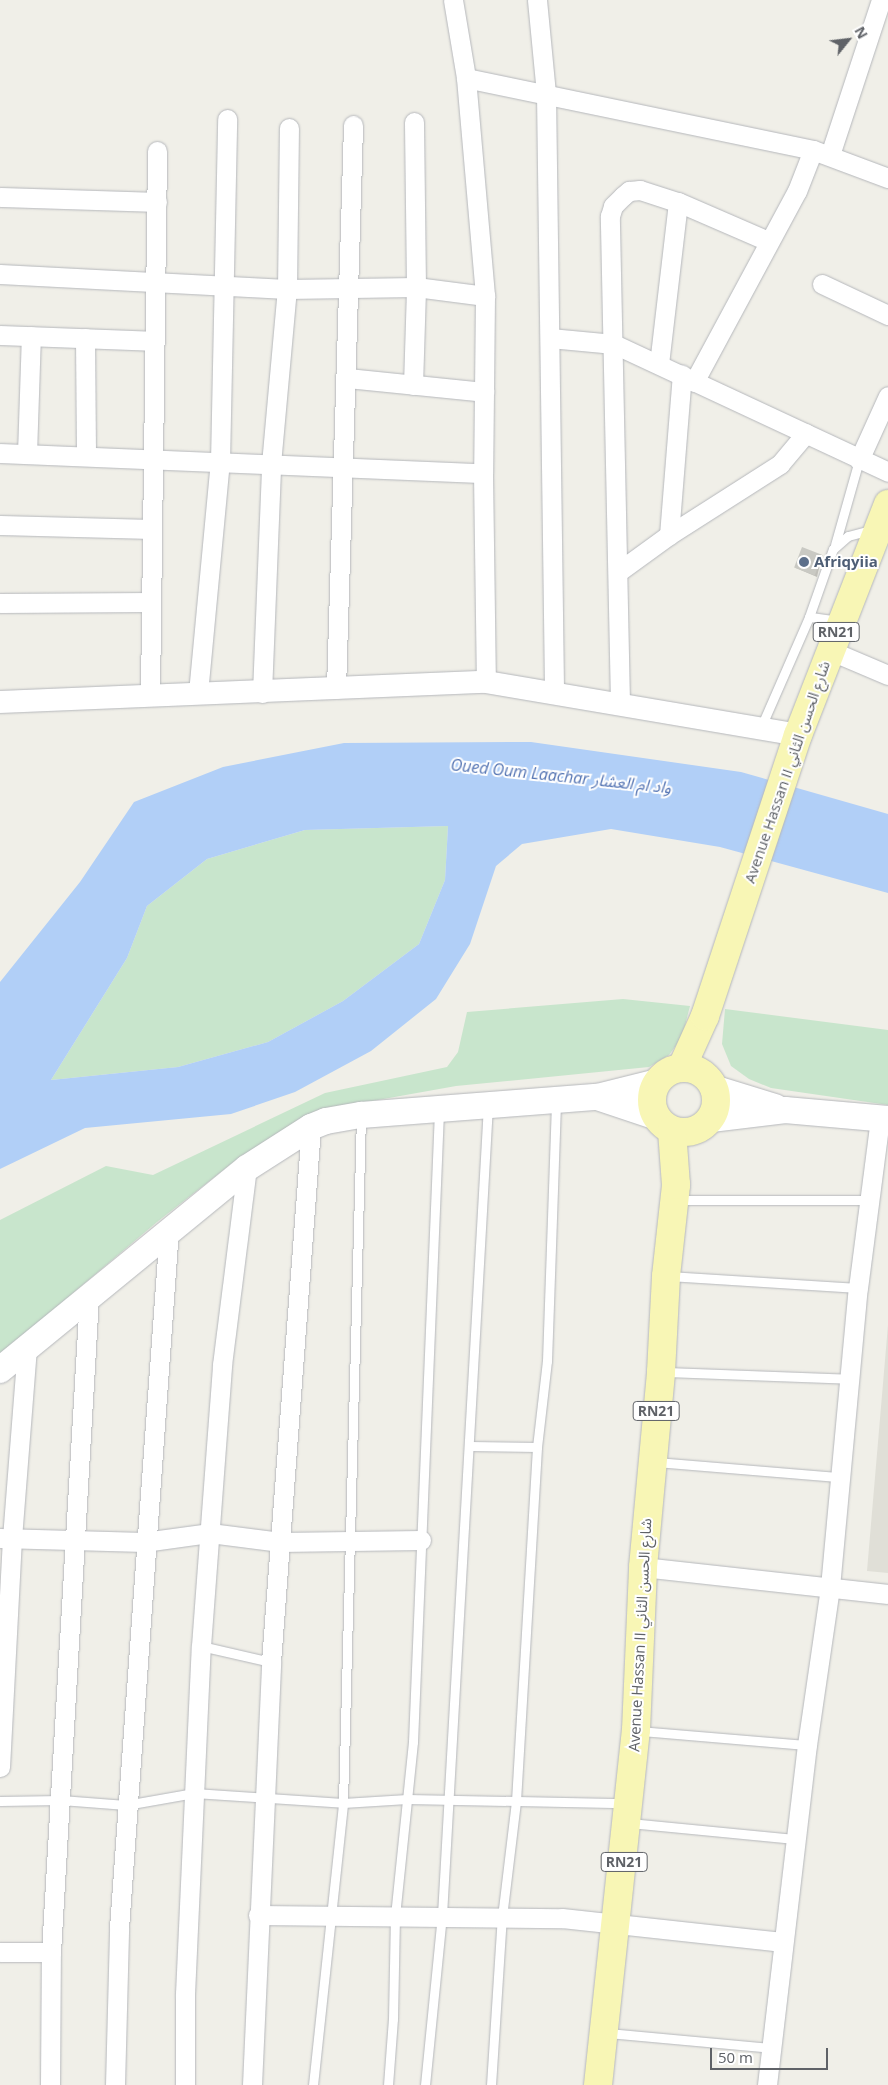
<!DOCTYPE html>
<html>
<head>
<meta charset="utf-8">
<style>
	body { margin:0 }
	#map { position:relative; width:888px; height:2085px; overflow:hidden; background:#f0efe8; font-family:"Open Sans","Noto Sans Arabic",sans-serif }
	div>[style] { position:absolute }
	.education>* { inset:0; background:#e0dfd7 }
	.green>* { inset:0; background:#c8e5cc }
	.water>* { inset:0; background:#b1cff7 }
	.shadow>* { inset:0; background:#0003 }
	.building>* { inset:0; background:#c9c9c3; transform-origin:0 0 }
	.roads { filter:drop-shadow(0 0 1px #b5b7bb) drop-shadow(0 0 1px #b5b7bb) }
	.service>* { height:9px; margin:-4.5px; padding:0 4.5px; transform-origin:4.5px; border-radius:4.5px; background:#fff }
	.minor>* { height:19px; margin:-9.5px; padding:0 9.5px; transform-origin:9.5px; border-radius:9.5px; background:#fff }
	.tertiary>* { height:22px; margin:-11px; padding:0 11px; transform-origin:11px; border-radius:11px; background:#fff }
	.secondary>* { height:26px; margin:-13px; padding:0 13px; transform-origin:13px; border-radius:13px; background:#fff }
	.primary>* { height:28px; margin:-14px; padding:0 14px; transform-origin:14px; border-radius:14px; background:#f8f6b5 }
	.primary>.ring { margin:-14px; padding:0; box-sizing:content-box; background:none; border:28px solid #f8f6b5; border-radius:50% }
	.dots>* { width:14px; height:14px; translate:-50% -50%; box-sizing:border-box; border:2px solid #fff; border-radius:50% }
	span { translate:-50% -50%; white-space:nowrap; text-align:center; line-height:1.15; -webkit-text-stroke:4px #fff; paint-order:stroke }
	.shield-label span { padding:1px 4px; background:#fff; border:1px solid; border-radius:4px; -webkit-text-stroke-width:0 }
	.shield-label { font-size:14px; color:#5f6267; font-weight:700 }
	.service-label { font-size:15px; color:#4e5e75; font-weight:700 }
	.left { translate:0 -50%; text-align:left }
	.street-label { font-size:15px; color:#5f6267 }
	.water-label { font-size:16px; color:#5172b2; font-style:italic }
	.north { position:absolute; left:823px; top:15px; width:50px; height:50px; -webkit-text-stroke:4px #fff; paint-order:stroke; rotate:61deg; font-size:14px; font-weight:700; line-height:20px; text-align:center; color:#5f6267 }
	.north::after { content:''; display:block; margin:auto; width:18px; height:22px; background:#5f6267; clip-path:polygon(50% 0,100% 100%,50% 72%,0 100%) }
	.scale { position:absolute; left:710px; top:2048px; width:118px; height:22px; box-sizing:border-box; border:2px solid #5f6267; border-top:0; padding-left:6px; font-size:15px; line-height:18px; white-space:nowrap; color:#5f6267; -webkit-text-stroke:4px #fff; paint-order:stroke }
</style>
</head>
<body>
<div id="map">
	<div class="education">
		<i style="clip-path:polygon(888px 1325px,888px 1573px,867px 1571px)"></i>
	</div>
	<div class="green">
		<i style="clip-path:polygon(448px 826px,445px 880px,419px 944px,343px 1001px,268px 1042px,178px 1067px,51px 1080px,127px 958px,147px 906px,207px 859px,305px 830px)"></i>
		<i style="clip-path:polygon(623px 999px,690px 1006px,682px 1037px,669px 1055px,649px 1067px,456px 1086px,333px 1108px,240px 1157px,157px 1222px,0 1355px,0 1220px,106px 1166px,153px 1175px,325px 1093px,447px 1067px,458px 1052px,467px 1012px)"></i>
		<i style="clip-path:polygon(725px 1009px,888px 1030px,888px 1105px,771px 1088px,749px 1079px,731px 1066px,722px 1044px)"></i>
	</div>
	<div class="water">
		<i style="clip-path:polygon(evenodd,531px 742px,741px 772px,888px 814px,888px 893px,720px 847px,611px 829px,522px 844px,496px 866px,470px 944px,436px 999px,371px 1051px,295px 1092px,231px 1114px,85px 1128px,0 1169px,0 982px,80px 882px,134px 802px,223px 767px,344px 743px,531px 742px,448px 826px,445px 880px,419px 944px,343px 1001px,268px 1042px,178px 1067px,51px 1080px,127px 958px,147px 906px,207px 859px,305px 830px,448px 826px)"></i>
	</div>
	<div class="shadow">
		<i style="clip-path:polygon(822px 556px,817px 577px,796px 568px)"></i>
	</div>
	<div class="building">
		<i style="left:802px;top:547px;width:22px;height:22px;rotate:21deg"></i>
	</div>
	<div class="roads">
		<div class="service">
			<i style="left:835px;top:545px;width:88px;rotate:-74.2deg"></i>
			<i style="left:839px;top:621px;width:30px;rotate:-172deg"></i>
			<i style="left:809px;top:617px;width:72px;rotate:-70.6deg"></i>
			<i style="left:833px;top:549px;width:20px;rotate:-41deg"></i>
			<i style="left:848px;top:536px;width:27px;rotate:-15deg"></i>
			<i style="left:761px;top:727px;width:120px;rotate:-66.4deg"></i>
			<i style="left:677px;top:1200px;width:194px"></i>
			<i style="left:669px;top:1276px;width:189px;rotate:3.6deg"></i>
			<i style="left:664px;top:1372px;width:187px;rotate:2.1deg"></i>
			<i style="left:470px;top:1446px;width:67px;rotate:0.9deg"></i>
			<i style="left:656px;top:1462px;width:185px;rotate:4.7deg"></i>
			<i style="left:201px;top:1646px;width:72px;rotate:12.9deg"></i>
			<i style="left:640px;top:1731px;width:168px;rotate:4.8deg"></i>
			<i style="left:0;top:1801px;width:61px;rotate:-0.9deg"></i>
			<i style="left:61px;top:1800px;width:65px;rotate:4.4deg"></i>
			<i style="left:126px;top:1805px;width:69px;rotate:-10deg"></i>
			<i style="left:194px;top:1793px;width:149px;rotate:3.8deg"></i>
			<i style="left:343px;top:1803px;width:64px;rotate:-3.6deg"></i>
			<i style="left:407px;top:1799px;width:218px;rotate:1.1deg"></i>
			<i style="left:629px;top:1823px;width:167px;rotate:5.5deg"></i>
			<i style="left:607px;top:2033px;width:165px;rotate:5.2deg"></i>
			<i style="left:313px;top:2085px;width:284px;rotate:-83.9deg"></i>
			<i style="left:343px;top:1803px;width:686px;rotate:-88.5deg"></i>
			<i style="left:388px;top:2085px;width:66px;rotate:-85.7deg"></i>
			<i style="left:393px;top:2019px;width:103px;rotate:-88.9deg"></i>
			<i style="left:395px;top:1916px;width:175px;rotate:-84.1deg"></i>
			<i style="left:413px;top:1742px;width:633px;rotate:-87.64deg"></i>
			<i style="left:425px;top:2085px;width:171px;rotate:-84.3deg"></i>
			<i style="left:442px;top:1915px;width:810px;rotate:-86.75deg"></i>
			<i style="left:491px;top:2085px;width:168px;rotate:-86.3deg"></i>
			<i style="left:502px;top:1917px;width:117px;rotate:-83.1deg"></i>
			<i style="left:516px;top:1801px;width:355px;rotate:-86.6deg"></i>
			<i style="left:537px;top:1447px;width:87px;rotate:-83.4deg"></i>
			<i style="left:547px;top:1361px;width:258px;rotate:-88deg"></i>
		</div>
		<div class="minor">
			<i style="left:453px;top:0;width:79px;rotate:80.5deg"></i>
			<i style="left:466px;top:78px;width:219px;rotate:85deg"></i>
			<i style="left:485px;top:296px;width:177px;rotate:90.6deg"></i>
			<i style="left:483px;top:473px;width:209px;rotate:89.2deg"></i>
			<i style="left:537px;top:0;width:93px;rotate:84.5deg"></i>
			<i style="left:546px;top:93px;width:599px;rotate:89.23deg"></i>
			<i style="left:466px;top:78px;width:354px;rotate:11.7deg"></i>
			<i style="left:813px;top:150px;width:80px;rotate:20.5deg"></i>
			<i style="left:830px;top:155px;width:163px;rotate:-71.8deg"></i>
			<i style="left:0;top:197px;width:157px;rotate:1.8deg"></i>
			<i style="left:0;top:274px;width:287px;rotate:3deg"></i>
			<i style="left:287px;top:289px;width:129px;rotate:-0.9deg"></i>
			<i style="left:416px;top:287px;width:70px;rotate:7.4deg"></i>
			<i style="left:822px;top:284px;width:73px;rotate:25.2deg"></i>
			<i style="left:0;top:335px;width:155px;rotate:2.2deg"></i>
			<i style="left:85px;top:338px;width:118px;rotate:89.5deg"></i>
			<i style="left:550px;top:338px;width:64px;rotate:5.4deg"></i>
			<i style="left:614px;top:344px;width:302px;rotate:25deg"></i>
			<i style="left:659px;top:364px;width:163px;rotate:-83.3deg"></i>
			<i style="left:347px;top:378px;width:138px;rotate:5.8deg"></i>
			<i style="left:694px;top:382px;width:217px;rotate:-61.7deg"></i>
			<i style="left:797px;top:191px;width:44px;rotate:-68.7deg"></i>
			<i style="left:413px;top:385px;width:98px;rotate:-88.2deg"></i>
			<i style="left:416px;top:287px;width:165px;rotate:-90.7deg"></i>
			<i style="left:0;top:453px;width:483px;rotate:2.4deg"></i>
			<i style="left:27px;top:454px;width:118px;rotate:-88.1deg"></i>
			<i style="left:859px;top:460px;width:70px;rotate:-65.6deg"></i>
			<i style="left:0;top:525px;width:152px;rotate:1.5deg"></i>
			<i style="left:669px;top:535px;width:132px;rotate:-32.6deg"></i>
			<i style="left:780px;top:464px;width:40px;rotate:-50deg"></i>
			<i style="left:618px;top:572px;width:63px;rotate:-36deg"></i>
			<i style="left:669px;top:535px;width:161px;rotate:-85.4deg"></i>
			<i style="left:0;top:603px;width:151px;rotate:-0.4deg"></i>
			<i style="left:829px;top:650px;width:64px;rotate:23deg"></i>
			<i style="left:336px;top:689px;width:564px;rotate:-88.27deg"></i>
			<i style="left:198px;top:693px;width:232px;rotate:-84.6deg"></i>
			<i style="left:220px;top:462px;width:343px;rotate:-88.8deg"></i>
			<i style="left:262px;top:693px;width:229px;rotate:-87.7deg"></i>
			<i style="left:271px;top:464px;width:176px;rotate:-84.8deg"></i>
			<i style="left:287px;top:289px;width:161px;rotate:-89.3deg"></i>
			<i style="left:150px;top:694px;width:543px;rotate:-89.26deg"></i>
			<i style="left:620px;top:703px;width:487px;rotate:-91.2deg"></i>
			<i style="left:610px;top:216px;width:10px;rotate:-73deg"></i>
			<i style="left:613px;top:206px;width:14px;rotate:-45deg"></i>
			<i style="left:623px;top:196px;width:8px;rotate:-40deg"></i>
			<i style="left:629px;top:191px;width:11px;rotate:-5deg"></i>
			<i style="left:640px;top:190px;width:40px;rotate:18deg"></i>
			<i style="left:678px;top:202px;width:98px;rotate:23.4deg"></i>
			<i style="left:0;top:1538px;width:144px;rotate:1.6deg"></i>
			<i style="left:144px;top:1542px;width:67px;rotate:-7.8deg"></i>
			<i style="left:210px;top:1533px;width:71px;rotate:7.3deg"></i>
			<i style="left:280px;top:1542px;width:141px;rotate:-0.8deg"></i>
			<i style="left:643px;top:1567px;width:246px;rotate:6.3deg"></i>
			<i style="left:0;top:1767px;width:229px;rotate:-87deg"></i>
			<i style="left:12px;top:1538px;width:190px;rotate:-85.5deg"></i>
			<i style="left:258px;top:1915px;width:304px;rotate:0.6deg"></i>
			<i style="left:562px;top:1918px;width:222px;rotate:6.2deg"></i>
			<i style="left:0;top:1952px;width:51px"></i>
			<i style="left:50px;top:2085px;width:133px;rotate:-89.6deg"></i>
			<i style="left:51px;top:1952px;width:657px;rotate:-86.68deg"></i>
			<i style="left:115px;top:2085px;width:157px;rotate:-88.5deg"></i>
			<i style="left:119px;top:1928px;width:701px;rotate:-85.91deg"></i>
			<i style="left:185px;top:2085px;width:91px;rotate:-90deg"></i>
			<i style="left:185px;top:1994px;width:348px;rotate:-87.4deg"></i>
			<i style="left:201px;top:1646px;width:282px;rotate:-85.7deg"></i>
			<i style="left:222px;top:1365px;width:199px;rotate:-82.8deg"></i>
			<i style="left:252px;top:2085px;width:423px;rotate:-87.4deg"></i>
			<i style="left:271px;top:1662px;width:536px;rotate:-85.72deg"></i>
			<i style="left:767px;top:2085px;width:342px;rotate:-83.3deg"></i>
			<i style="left:807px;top:1745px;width:160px;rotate:-81.7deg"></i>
			<i style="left:830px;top:1587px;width:300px;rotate:-84.7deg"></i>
			<i style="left:858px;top:1288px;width:171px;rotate:-82.6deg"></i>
		</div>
		<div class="tertiary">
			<i style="left:0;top:702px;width:486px;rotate:-2.4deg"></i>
			<i style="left:486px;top:682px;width:316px;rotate:9.6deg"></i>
		</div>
		<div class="secondary">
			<i style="left:716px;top:1089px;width:62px;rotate:17deg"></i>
			<i style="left:597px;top:1097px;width:63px;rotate:18.4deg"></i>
			<i style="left:711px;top:1119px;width:75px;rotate:-6.9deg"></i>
			<i style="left:785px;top:1110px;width:103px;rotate:5deg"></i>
			<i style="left:0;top:1370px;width:319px;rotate:-39.3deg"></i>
			<i style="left:247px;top:1168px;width:76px;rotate:-32.6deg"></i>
			<i style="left:311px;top:1127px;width:16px;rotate:-22deg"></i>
			<i style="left:326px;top:1121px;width:36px;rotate:-10deg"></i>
			<i style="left:361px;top:1115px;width:237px;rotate:-4.4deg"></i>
			<i style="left:597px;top:1097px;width:62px;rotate:-14deg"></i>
		</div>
		<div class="primary">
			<i style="left:682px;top:1067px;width:56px;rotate:-65.7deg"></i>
			<i style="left:705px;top:1016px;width:296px;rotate:-71.7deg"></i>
			<i style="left:798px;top:735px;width:248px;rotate:-68.7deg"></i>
			<i class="ring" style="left:652px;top:1068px;width:36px;height:36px"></i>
			<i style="left:598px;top:2085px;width:357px;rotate:-83.9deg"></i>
			<i style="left:636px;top:1730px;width:163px;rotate:-87.5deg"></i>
			<i style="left:643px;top:1567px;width:196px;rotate:-84.7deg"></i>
			<i style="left:661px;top:1372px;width:96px;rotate:-87deg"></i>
			<i style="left:666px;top:1276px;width:92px;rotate:-83.7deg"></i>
			<i style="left:676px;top:1185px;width:55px;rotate:-94.2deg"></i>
		</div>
	</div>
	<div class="dots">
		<i style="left:804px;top:562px;background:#5c6f8a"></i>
	</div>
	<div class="shield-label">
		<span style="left:836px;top:632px">RN21</span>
		<span style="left:656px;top:1411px">RN21</span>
		<span style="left:624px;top:1862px">RN21</span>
	</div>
	<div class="service-label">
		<span class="left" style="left:814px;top:562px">Afriqyiia</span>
	</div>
	<div class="street-label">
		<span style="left:787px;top:772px;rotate:-71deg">Avenue Hassan II شارع الحسن الثاني</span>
		<span style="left:640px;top:1635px;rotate:-87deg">Avenue Hassan II شارع الحسن الثاني</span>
	</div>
	<div class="water-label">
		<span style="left:561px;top:776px;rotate:6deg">Oued Oum Laachar واد ام العشار</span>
	</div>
	<div class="north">N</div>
	<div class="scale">50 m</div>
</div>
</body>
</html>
